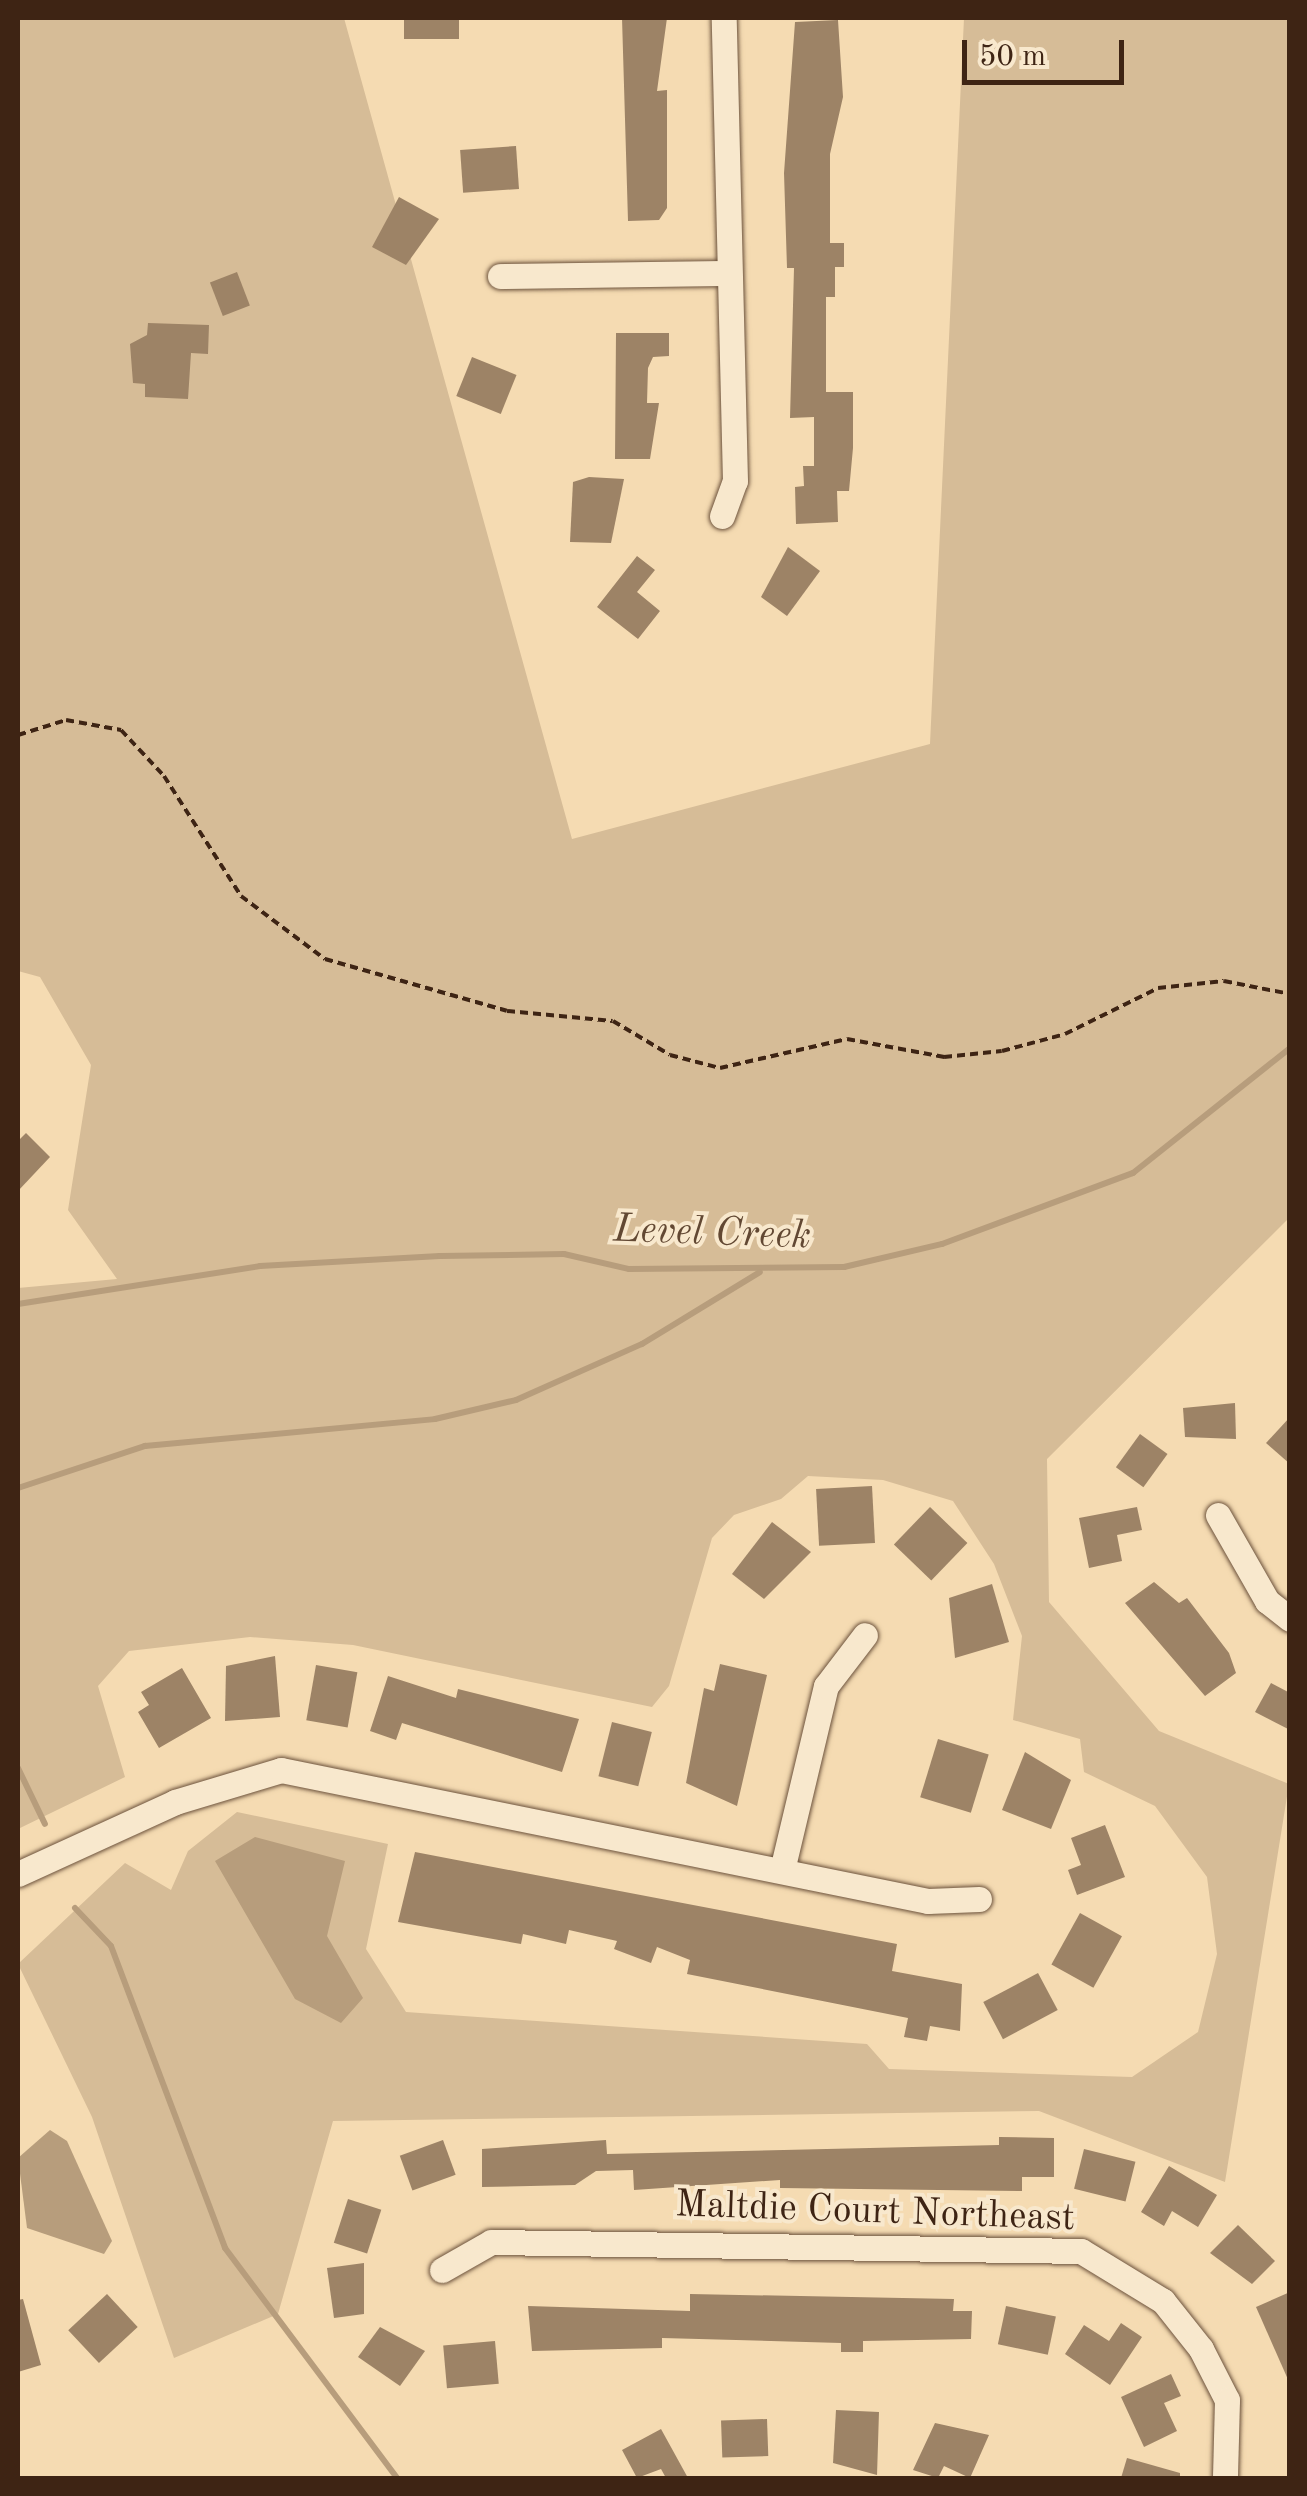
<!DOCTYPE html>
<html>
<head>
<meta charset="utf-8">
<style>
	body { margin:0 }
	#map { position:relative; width:1307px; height:2496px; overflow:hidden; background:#f5dbb2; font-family:"Old Standard TT",serif }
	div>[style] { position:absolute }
	.green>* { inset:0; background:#d6bc97 }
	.water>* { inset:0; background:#b79d7c }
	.stream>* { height:6px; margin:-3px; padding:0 3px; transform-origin:3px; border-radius:3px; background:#b79d7c }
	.building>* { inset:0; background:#9d8366; transform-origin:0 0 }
	.path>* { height:4px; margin-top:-2px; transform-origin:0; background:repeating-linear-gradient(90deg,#3e2414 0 8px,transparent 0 13px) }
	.roads { filter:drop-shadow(0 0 2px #6c523c) drop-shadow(0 0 2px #6c523c) }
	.street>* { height:25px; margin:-12.5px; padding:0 12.5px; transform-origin:12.5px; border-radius:12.5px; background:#f8e8cd }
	span { translate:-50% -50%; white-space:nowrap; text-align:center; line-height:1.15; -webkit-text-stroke:8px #f8e8cd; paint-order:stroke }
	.street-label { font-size:38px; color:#3e2414 }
	.water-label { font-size:40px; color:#624833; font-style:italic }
	.frame { position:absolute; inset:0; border:20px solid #3e2414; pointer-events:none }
	.scale { position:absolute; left:962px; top:40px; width:162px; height:45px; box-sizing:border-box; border:5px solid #3e2414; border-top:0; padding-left:12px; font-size:30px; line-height:35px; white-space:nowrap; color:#3e2414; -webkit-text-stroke:8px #f8e8cd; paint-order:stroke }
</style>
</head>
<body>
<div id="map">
	<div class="green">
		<i style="clip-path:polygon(18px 18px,344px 18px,572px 839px,930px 744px,964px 18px,1289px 18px,1289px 1218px,1047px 1459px,1049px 1602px,1159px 1731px,1289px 1784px,1225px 2182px,1039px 2111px,333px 2121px,278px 2314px,174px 2358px,92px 2117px,18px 1964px,125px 1863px,171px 1890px,188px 1851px,237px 1812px,388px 1844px,366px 1949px,406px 2012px,867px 2044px,889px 2069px,1132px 2077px,1198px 2032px,1217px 1954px,1207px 1877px,1155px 1806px,1084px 1772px,1080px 1739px,1013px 1720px,1022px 1636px,994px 1564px,953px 1501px,883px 1480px,808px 1476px,781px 1499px,734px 1515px,712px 1538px,669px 1686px,652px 1707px,353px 1645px,250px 1637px,129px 1651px,98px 1686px,125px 1777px,18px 1829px,18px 1288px,117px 1279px,68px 1210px,91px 1065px,40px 977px,18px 971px)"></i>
	</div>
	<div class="water">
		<i style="clip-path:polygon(255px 1837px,345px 1861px,327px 1936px,363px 1998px,341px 2023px,295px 1999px,215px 1861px)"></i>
		<i style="clip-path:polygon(50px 2130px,67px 2141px,112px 2241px,104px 2254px,27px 2228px,18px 2158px)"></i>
	</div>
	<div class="stream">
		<i style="left:18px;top:1304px;width:245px;rotate:-8.9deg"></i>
		<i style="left:260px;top:1266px;width:180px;rotate:-3.2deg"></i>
		<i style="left:440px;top:1256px;width:124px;rotate:-0.9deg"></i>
		<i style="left:564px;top:1254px;width:67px;rotate:13deg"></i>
		<i style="left:629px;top:1269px;width:215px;rotate:-0.5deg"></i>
		<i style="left:844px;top:1267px;width:101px;rotate:-13.2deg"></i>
		<i style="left:942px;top:1244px;width:204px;rotate:-20.4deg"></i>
		<i style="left:1133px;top:1173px;width:201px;rotate:-38.5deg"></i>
		<i style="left:18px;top:1488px;width:134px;rotate:-18.3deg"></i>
		<i style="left:145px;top:1446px;width:291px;rotate:-5.3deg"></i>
		<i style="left:435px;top:1419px;width:83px;rotate:-13.2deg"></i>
		<i style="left:516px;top:1400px;width:138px;rotate:-24deg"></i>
		<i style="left:642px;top:1344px;width:138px;rotate:-31.4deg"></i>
		<i style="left:18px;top:1768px;width:62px;rotate:64.3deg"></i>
		<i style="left:75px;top:1908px;width:52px;rotate:46.5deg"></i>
		<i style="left:111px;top:1946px;width:323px;rotate:69.3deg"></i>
		<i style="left:225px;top:2248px;width:287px;rotate:53.2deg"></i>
	</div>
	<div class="building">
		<i style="left:404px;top:18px;width:55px;height:21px"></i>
		<i style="clip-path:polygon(622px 18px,667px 18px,657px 91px,667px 90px,667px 208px,659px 220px,628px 221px)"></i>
		<i style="clip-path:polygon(838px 20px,843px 97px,830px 154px,830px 243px,844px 243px,844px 267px,835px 267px,835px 297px,826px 297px,826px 392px,853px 392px,853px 448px,849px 491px,837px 491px,838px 522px,796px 524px,795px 487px,804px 486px,803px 466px,814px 466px,814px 417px,790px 418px,794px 268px,787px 268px,784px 173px,795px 22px)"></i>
		<i style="left:516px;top:146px;width:43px;height:56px;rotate:86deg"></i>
		<i style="clip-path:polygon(399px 197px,439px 219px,406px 265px,372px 247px)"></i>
		<i style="left:237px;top:272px;width:36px;height:29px;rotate:69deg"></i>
		<i style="clip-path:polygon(148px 323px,209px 325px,208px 354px,191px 353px,188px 399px,145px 397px,145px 384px,133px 383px,130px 344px,147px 335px)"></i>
		<i style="clip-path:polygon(616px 333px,669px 333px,669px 356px,653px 357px,648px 368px,647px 403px,659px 403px,650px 459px,615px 459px)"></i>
		<i style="left:472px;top:357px;width:48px;height:42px;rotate:22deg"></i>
		<i style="clip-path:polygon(589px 477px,624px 479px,611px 543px,570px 542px,573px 482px)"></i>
		<i style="clip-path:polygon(788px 547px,820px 571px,787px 616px,761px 597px)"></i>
		<i style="clip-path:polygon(637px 556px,655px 570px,637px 592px,660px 611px,638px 639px,597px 607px)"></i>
		<i style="clip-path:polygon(26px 1133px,50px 1157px,18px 1191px,18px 1141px)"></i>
		<i style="clip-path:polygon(1235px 1403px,1236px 1439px,1185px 1437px,1183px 1408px)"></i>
		<i style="clip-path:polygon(1290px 1417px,1290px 1464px,1266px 1443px)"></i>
		<i style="left:1140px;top:1434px;width:34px;height:41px;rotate:36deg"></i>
		<i style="left:872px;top:1486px;width:57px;height:56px;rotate:87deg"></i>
		<i style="left:930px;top:1507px;width:52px;height:52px;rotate:44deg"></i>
		<i style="clip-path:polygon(1137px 1507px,1142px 1530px,1117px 1535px,1122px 1561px,1089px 1568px,1079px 1518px)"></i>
		<i style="clip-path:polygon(772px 1522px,811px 1552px,764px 1599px,732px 1574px)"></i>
		<i style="clip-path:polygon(1154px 1582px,1179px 1603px,1187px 1598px,1229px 1653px,1236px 1673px,1205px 1696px,1125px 1603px)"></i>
		<i style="clip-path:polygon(992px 1584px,1009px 1642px,955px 1658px,949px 1598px)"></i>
		<i style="clip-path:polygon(275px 1656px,280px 1717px,225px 1721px,226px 1666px)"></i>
		<i style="clip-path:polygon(720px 1664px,767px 1675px,737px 1806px,686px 1783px,704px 1688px,714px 1691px)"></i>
		<i style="left:316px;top:1665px;width:42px;height:56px;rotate:10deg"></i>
		<i style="clip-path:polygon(182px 1668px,211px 1718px,159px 1748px,138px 1712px,149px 1705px,141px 1692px)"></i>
		<i style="clip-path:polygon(388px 1676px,456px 1698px,458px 1689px,579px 1719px,562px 1772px,402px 1723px,396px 1740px,370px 1731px)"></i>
		<i style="clip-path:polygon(1271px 1683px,1290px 1693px,1290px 1730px,1255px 1712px)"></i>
		<i style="left:612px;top:1722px;width:41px;height:56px;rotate:14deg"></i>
		<i style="left:938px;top:1739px;width:53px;height:61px;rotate:17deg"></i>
		<i style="clip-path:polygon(1025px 1752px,1071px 1780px,1051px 1829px,1002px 1810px)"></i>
		<i style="clip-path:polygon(1105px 1825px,1125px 1877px,1077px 1895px,1068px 1870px,1081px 1865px,1071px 1838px)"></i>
		<i style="clip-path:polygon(415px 1852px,897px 1944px,892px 1971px,962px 1984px,960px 2031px,930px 2026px,927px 2041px,904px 2037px,908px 2018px,687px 1974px,690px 1960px,657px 1947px,651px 1963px,614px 1949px,617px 1941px,569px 1930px,566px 1944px,523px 1934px,521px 1944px,398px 1922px)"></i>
		<i style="left:1080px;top:1913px;width:48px;height:59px;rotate:29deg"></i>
		<i style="left:1038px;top:1973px;width:42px;height:62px;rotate:62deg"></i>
		<i style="clip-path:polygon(999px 2137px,1054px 2138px,1054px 2177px,1022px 2177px,1022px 2191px,780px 2188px,780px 2180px,634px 2190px,633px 2170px,596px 2171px,575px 2185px,482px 2187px,482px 2149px,606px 2140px,607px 2154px,999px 2145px)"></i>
		<i style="left:443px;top:2140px;width:37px;height:46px;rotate:70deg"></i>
		<i style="left:1084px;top:2149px;width:53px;height:41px;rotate:14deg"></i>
		<i style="clip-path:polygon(1169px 2166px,1217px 2195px,1198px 2227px,1172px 2211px,1164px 2226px,1141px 2212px)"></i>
		<i style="left:348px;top:2199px;width:35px;height:46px;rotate:18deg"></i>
		<i style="clip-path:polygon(1238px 2225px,1275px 2261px,1252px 2284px,1210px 2253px)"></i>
		<i style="clip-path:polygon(364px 2263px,364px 2314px,334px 2318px,327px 2268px)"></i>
		<i style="clip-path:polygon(1290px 2292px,1290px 2384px,1256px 2307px)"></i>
		<i style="left:107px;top:2294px;width:45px;height:53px;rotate:47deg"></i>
		<i style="clip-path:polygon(690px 2294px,954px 2299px,953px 2311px,972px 2311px,971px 2339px,863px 2341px,863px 2352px,841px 2352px,841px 2343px,662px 2338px,662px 2348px,532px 2351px,528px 2306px,690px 2311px)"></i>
		<i style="clip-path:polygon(23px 2299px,41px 2365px,18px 2372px,18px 2300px)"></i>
		<i style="left:1006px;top:2306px;width:51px;height:39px;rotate:12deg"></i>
		<i style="clip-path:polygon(1121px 2323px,1142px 2337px,1110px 2385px,1065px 2354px,1084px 2325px,1109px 2341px)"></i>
		<i style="clip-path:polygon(380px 2327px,425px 2351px,400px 2386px,358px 2357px)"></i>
		<i style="left:495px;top:2341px;width:43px;height:52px;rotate:85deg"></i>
		<i style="clip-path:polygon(1171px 2374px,1181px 2396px,1164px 2403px,1177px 2431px,1144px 2447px,1121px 2397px)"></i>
		<i style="clip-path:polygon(836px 2410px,879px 2412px,877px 2475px,833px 2463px)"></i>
		<i style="left:767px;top:2419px;width:37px;height:46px;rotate:88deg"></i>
		<i style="clip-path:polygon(935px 2423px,989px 2435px,970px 2478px,944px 2466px,938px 2478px,913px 2470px)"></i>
		<i style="clip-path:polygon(661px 2429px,688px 2478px,666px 2478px,661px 2469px,637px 2478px,622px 2450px)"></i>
		<i style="clip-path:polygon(1127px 2458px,1180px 2473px,1180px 2478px,1121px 2478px)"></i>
	</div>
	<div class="path">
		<i style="left:18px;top:735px;width:50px;rotate:-17.4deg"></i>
		<i style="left:66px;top:720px;width:56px;rotate:10.3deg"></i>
		<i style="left:121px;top:730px;width:63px;rotate:46.9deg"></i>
		<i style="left:164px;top:776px;width:143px;rotate:57.3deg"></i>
		<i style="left:241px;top:896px;width:105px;rotate:36.9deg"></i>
		<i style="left:325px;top:959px;width:189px;rotate:15.9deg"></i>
		<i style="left:507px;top:1011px;width:106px;rotate:5.4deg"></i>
		<i style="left:613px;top:1021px;width:66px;rotate:30.8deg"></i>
		<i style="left:670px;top:1055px;width:52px;rotate:14.6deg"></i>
		<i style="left:720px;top:1068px;width:130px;rotate:-12.9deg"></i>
		<i style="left:847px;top:1039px;width:99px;rotate:10.5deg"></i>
		<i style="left:944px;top:1057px;width:58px;rotate:-5.9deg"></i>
		<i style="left:1002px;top:1051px;width:65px;rotate:-15.1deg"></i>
		<i style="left:1065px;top:1034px;width:104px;rotate:-26.3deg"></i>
		<i style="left:1158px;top:988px;width:66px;rotate:-6.1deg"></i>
		<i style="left:1224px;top:981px;width:67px;rotate:11.1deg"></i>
	</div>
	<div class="roads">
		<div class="street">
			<i style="left:500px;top:276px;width:228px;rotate:-0.8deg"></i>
			<i style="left:722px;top:516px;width:37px;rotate:-70deg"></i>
			<i style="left:735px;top:481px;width:463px;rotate:-91.4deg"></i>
			<i style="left:1218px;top:1515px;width:99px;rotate:60.3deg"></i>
			<i style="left:1267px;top:1601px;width:29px;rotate:38deg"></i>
			<i style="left:783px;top:1866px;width:185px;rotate:-76.6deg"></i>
			<i style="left:826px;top:1686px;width:64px;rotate:-52.6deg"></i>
			<i style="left:18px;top:1874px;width:173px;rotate:-24.6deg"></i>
			<i style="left:175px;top:1802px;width:111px;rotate:-16.8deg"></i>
			<i style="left:281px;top:1770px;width:660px;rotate:11.45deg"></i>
			<i style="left:928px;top:1901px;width:51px;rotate:-2.2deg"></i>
			<i style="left:442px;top:2270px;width:56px;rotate:-29.7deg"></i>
			<i style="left:491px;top:2242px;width:590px;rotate:0.87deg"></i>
			<i style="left:1081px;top:2251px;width:96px;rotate:31.4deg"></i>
			<i style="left:1163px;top:2301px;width:61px;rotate:51.6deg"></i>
			<i style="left:1201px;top:2349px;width:57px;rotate:63deg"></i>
			<i style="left:1227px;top:2400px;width:78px;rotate:91.5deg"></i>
		</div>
	</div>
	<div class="street-label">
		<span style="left:875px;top:2213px;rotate:2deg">Maltdie Court Northeast</span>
	</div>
	<div class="water-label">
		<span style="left:712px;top:1234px;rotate:2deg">Level Creek</span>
	</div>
	<div class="frame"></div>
	<div class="scale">50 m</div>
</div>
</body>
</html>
